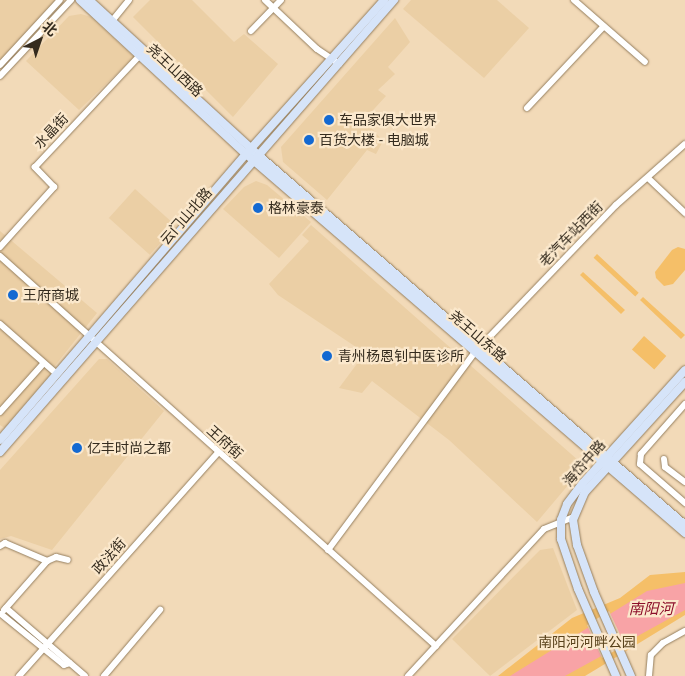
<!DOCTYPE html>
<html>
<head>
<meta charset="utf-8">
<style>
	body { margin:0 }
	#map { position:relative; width:685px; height:676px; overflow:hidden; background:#f2dab8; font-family:"Open Sans","Noto Sans SC",sans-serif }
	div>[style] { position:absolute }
	.built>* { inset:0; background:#ebcfa5; transform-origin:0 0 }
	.green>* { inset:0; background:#f5bf68; transform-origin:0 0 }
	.water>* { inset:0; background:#f8a3a6 }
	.pier>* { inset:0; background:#f2dab8 }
	.roads { filter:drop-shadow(0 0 1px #957f5f) drop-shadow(0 0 1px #957f5f) }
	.minor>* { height:6px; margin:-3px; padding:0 3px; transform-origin:3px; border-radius:3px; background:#fff }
	.major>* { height:8px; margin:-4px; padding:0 4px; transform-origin:4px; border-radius:4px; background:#d6e4f9 }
	.dots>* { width:14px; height:14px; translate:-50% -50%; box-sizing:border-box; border:2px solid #fbe8cc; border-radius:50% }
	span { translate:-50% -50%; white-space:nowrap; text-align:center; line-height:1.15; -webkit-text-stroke:4.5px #fbe8cc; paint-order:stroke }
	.street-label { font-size:14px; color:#342b1e }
	.poi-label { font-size:14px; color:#342b1e }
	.left { translate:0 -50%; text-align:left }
	.park-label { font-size:14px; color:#59421c }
	.water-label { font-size:15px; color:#8d0f2b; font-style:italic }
	.north { position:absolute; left:15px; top:15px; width:50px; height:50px; -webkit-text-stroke:4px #fbe8cc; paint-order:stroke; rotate:41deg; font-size:14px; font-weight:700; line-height:20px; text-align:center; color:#342b1e }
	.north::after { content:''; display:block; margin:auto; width:18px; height:22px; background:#342b1e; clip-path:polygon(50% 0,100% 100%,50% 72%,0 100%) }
</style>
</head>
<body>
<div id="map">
	<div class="built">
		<i style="clip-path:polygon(0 0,59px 0,0 62px)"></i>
		<i style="clip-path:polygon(150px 0,192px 0,234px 42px,244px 34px,278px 64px,233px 117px,133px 17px)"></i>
		<i style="clip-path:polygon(411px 0,497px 0,529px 28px,484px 78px,403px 9px)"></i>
		<i style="clip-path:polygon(81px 14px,91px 17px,134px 57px,79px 110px,26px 61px,69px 16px)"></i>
		<i style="clip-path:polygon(395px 18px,410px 42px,388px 67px,395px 74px,378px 90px,386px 96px,364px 120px,383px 141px,376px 154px,367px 150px,327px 200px,283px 162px,281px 147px)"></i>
		<i style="clip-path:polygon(256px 181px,267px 185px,311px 222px,279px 258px,223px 209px,244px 187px)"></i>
		<i style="left:135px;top:189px;width:55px;height:39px;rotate:42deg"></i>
		<i style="clip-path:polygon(311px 225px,579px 461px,580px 471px,537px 522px,449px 440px,372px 381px,362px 393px,339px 388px,365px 353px,278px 295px,269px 284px,309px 241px,302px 235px)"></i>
		<i style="clip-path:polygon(0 231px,97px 313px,50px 372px,52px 375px,6px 429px,0 425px)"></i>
		<i style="clip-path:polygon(99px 359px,107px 359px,164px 411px,52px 550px,11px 536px,0 539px,0 470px)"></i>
		<i style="clip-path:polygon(553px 548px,577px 610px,490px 676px,452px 639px,540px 550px)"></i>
	</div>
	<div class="green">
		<i style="clip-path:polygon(678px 247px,685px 249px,685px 270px,673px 284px,664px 286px,656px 278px,655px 272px,672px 250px)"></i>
		<i style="left:597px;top:254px;width:57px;height:5px;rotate:43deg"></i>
		<i style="clip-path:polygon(583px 272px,625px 310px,621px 314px,580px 275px)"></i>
		<i style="clip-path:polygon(643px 297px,685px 335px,681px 339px,640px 300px)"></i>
		<i style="left:644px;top:336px;width:30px;height:18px;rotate:42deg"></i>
		<i style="clip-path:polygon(685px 572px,685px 615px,595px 670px,585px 676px,498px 676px,572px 618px,620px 598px,650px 575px)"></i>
	</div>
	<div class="water">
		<i style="clip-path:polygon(685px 583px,685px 610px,565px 676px,510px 676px,647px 591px)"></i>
	</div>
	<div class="pier">
		<i style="clip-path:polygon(609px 611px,625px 645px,602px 658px,587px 625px)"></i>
	</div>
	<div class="roads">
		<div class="minor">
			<i style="left:265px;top:0;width:71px;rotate:43.3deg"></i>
			<i style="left:317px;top:49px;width:27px;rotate:34deg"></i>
			<i style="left:574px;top:0;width:94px;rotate:41.1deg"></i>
			<i style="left:112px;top:21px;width:27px;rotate:-51deg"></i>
			<i style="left:251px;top:31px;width:43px;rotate:-45.9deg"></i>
			<i style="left:0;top:65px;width:88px;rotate:-47.3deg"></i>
			<i style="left:0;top:76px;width:104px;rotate:-46.9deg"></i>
			<i style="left:527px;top:108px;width:112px;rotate:-46.8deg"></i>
			<i style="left:649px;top:179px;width:50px;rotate:43.4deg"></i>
			<i style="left:0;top:247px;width:81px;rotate:-48deg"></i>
			<i style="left:54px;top:187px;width:28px;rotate:-134deg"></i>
			<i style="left:35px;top:167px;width:154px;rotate:-46.8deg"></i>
			<i style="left:0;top:256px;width:585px;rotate:41.81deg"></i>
			<i style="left:0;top:324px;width:76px;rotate:41.3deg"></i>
			<i style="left:685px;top:404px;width:67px;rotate:131.3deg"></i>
			<i style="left:641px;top:454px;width:10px;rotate:96deg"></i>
			<i style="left:640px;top:464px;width:60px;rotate:40.9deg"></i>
			<i style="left:0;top:412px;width:64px;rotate:-48.1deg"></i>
			<i style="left:664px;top:459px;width:8px;rotate:83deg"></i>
			<i style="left:665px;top:467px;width:25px;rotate:37deg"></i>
			<i style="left:0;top:546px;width:6px;rotate:-31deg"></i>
			<i style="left:5px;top:543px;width:46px;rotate:23.2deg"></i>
			<i style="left:47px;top:561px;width:10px;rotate:-24deg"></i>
			<i style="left:56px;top:557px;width:12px;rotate:14deg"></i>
			<i style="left:328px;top:550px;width:248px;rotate:-53.4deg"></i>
			<i style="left:476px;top:351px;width:202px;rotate:-46.2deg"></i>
			<i style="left:616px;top:205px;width:92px;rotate:-41.5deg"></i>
			<i style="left:6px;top:608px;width:104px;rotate:40.7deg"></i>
			<i style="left:4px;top:610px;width:65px;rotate:-48.7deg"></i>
			<i style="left:1px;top:614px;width:81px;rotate:39deg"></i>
			<i style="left:64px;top:665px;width:6px;rotate:-18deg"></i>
			<i style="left:19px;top:676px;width:299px;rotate:-48.3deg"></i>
			<i style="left:104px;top:676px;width:87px;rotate:-49.7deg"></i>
			<i style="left:408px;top:676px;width:200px;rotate:-47.2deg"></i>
			<i style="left:544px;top:529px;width:32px;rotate:-22deg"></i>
			<i style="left:649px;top:676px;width:21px;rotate:-85deg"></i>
			<i style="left:651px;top:655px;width:17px;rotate:-45deg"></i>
			<i style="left:663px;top:643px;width:25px;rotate:-29deg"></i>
		</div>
		<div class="major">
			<i style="left:80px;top:0;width:226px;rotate:42.9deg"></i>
			<i style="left:246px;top:154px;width:580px;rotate:40.8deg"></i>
			<i style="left:89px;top:0;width:228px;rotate:42.5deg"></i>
			<i style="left:257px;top:154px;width:566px;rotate:40.92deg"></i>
			<i style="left:0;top:440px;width:377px;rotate:-49.3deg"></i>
			<i style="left:246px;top:154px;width:207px;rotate:-48.1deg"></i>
			<i style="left:0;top:452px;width:600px;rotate:-48.92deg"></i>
			<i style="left:616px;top:676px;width:95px;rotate:-113.6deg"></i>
			<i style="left:578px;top:589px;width:53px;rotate:-108.8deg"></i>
			<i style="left:561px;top:539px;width:19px;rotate:-90deg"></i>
			<i style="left:561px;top:520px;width:17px;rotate:-69deg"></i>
			<i style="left:567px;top:504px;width:26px;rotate:-53deg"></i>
			<i style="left:583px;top:483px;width:152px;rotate:-47.9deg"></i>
			<i style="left:631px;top:676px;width:92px;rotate:-113.8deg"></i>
			<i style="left:594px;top:592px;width:50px;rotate:-109.9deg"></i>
			<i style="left:577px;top:545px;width:25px;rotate:-99deg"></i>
			<i style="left:573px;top:520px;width:30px;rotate:-67deg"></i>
			<i style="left:585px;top:492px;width:149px;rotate:-47.7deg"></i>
		</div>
	</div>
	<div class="dots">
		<i style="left:329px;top:120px;background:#1369d2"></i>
		<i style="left:309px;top:140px;background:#1369d2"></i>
		<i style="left:258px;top:208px;background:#1369d2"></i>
		<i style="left:13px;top:295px;background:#1369d2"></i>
		<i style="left:327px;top:356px;background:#1369d2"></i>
		<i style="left:77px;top:448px;background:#1369d2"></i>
	</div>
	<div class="street-label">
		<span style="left:175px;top:70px;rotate:43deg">尧王山西路</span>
		<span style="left:51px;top:131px;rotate:-47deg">水晶街</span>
		<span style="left:186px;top:216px;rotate:-49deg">云门山北路</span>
		<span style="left:571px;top:234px;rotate:-46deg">老汽车站西街</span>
		<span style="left:478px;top:336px;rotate:41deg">尧王山东路</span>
		<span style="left:225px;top:442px;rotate:42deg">王府街</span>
		<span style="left:584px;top:463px;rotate:-49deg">海岱中路</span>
		<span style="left:109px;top:556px;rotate:-48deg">政法街</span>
	</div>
	<div class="poi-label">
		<span class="left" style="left:339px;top:120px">车品家俱大世界</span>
		<span class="left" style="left:319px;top:140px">百货大楼 - 电脑城</span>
		<span class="left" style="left:268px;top:208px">格林豪泰</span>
		<span class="left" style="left:23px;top:295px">王府商城</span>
		<span class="left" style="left:338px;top:356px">青州杨恩钊中医诊所</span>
		<span class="left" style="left:87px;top:448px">亿丰时尚之都</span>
	</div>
	<div class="park-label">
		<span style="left:587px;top:642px">南阳河河畔公园</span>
	</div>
	<div class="water-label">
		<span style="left:651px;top:609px">南阳河</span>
	</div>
	<div class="north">北</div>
</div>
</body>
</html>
